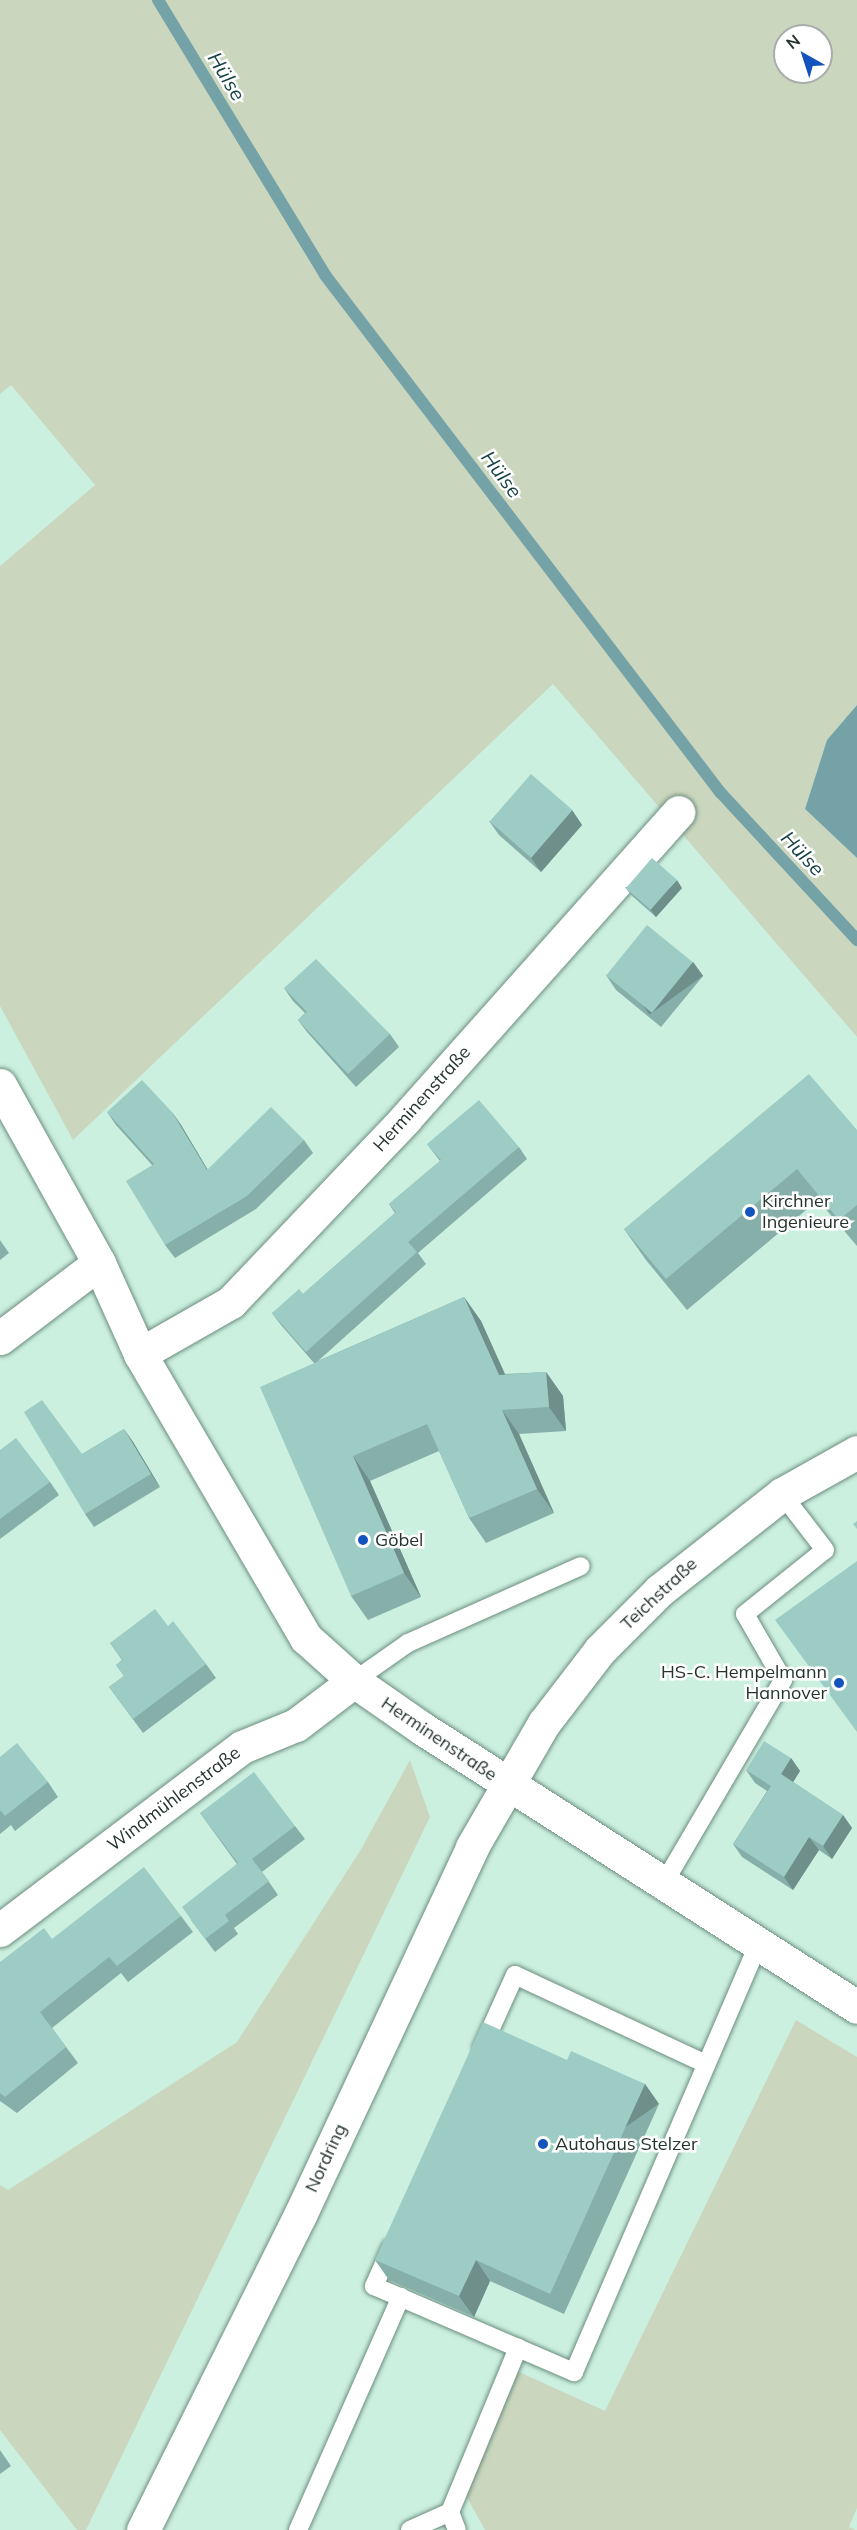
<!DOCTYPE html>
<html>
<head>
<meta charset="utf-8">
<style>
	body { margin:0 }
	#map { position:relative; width:857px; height:2530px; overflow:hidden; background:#ccf0e0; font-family:Mulish,sans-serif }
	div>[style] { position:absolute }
	.green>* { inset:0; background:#cad7be }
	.water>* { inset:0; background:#74a2a7 }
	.stream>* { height:12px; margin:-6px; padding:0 6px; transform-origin:6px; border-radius:6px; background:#74a2a7 }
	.roads { filter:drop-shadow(0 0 2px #6c8d7f) drop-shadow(0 0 2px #6c8d7f) }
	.service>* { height:18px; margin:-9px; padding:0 9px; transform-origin:9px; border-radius:9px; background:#fff }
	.minor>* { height:33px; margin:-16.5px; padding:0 16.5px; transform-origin:16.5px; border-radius:16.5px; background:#fff }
	.wall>* { inset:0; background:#87afa9 }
	.shaded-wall>* { inset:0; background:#6e8f8a; transform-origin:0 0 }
	.building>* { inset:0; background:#9dccc5; transform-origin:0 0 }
	.dots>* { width:16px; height:16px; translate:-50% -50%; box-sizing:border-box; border:3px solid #fff; border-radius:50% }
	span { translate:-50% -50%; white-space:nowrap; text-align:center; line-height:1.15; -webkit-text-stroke:5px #fff; paint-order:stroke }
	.street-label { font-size:18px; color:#25332d }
	.poi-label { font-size:18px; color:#25332d }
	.left { translate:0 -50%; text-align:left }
	.right { translate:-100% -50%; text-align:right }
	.water-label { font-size:20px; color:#154145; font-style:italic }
	.north { position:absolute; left:773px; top:24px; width:60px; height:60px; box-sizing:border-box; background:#fff; border:2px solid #a8adab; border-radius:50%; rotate:321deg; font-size:16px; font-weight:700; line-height:24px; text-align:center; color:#25332d }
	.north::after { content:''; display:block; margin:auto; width:21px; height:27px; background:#1353be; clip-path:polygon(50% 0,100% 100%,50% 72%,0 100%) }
</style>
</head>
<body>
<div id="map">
	<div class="green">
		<i style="clip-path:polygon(evenodd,0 0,857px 0,857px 705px,827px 740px,805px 809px,857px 858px,857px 1037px,553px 684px,73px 1140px,0 1006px,0 566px,95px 485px,11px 385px,0 394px,0 0,785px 36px,821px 36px,821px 72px,785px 72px,785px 36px)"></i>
		<i style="clip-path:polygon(410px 1760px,430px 1817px,86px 2530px,77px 2530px,0 2430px,0 2185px,8px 2190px,237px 2042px,360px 1851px)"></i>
		<i style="clip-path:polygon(796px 2020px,857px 2057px,857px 2508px,849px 2527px,856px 2530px,485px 2530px,465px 2494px,517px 2371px,605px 2411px)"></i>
	</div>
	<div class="water">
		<i style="clip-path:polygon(857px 705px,857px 858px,805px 809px,827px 740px)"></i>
	</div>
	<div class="stream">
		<i style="left:158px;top:0;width:322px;rotate:58.7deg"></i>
		<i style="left:325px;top:275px;width:651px;rotate:52.62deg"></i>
		<i style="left:720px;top:792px;width:202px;rotate:47.2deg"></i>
	</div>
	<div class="roads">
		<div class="service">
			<i style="left:354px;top:1681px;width:66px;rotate:-35.1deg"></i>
			<i style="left:408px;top:1643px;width:189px;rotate:-24deg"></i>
			<i style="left:664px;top:1883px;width:235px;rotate:-59.6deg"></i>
			<i style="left:783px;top:1680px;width:76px;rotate:-119.9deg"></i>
			<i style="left:745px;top:1614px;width:102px;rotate:-38.7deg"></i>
			<i style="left:825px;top:1550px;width:71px;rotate:-127.5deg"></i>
			<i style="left:482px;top:2048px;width:80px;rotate:-65.7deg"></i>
			<i style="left:515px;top:1975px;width:208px;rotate:25deg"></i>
			<i style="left:391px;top:2248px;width:42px;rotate:114.1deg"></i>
			<i style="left:374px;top:2286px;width:218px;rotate:23.3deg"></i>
			<i style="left:574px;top:2372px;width:467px;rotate:-66.7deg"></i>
			<i style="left:450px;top:2512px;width:19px;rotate:69deg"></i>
			<i style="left:298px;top:2530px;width:255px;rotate:-66.2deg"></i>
			<i style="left:410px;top:2530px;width:44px;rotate:-24.2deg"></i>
			<i style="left:450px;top:2512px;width:178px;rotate:-67.5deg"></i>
		</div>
		<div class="minor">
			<i style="left:0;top:1085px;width:204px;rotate:60.9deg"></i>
			<i style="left:99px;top:1263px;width:100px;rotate:65.7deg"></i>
			<i style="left:140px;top:1354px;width:329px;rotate:59.7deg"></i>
			<i style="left:306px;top:1638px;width:64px;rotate:41.9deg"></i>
			<i style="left:354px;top:1681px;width:84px;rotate:34.8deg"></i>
			<i style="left:423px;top:1729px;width:515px;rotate:32.64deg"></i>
			<i style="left:0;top:1338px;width:124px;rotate:-37.1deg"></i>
			<i style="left:140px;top:1354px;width:105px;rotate:-29.7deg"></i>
			<i style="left:231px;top:1302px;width:253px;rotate:-46.4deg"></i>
			<i style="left:405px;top:1119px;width:411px;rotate:-48.3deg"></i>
			<i style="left:0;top:1930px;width:303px;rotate:-37.1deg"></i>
			<i style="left:242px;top:1747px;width:58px;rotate:-22.2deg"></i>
			<i style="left:296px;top:1725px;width:73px;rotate:-37.2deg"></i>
			<i style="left:143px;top:2530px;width:352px;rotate:-63.5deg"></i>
			<i style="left:300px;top:2215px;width:406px;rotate:-64.9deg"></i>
			<i style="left:472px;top:1847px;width:143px;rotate:-59.9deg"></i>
			<i style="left:544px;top:1723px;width:92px;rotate:-52.5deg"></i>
			<i style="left:600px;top:1650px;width:85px;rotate:-45deg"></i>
			<i style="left:660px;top:1590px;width:155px;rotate:-38.2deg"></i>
			<i style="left:782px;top:1494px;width:86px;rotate:-29.2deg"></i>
		</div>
	</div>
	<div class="wall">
		<i style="clip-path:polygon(572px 810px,582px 825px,541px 872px,499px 835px,489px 821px)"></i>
		<i style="clip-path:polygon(625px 887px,682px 888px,656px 917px,631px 895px)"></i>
		<i style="clip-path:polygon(693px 962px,703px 976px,661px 1027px,616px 990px,606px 975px)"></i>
		<i style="clip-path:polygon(284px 988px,390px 1034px,399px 1047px,356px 1087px,307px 1032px,298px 1020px,305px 1013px,293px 1001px)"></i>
		<i style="clip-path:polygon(107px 1112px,172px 1112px,181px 1125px,208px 1170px,304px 1140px,313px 1153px,256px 1209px,175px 1258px,165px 1245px,152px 1165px,116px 1125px)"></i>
		<i style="clip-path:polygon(857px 1130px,857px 1246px,818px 1200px,687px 1310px,646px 1260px,624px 1229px)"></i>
		<i style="clip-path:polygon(427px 1144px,519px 1147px,527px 1159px,418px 1253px,426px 1264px,318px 1361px,464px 1297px,481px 1321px,505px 1374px,546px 1372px,563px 1396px,566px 1431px,519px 1434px,554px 1513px,486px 1543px,469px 1518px,439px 1451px,370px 1481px,421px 1597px,368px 1620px,351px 1596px,314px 1363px,281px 1325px,272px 1313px,303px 1294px,395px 1213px,389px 1204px,440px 1161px)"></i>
		<i style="clip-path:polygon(0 1240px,9px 1253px,0 1260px)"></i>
		<i style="clip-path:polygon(124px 1429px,133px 1442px,160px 1487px,94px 1527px,85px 1514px,82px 1454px)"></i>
		<i style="clip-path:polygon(0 1450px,50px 1482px,59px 1495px,0 1539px)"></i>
		<i style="clip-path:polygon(168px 1626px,206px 1664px,216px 1678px,143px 1733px,109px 1687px,124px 1676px,116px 1665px,122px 1660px,110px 1643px)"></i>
		<i style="clip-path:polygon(0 1757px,48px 1782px,58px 1797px,15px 1831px,11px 1825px,0 1834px)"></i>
		<i style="clip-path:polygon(791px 1758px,800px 1771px,793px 1782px,843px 1815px,852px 1828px,832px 1859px,819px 1850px,793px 1890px,742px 1857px,733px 1844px,767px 1791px,755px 1783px,746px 1770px)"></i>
		<i style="clip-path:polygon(200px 1813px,295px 1826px,305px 1839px,262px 1872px,278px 1895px,234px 1928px,238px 1934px,215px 1952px,191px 1920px,237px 1864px)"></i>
		<i style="clip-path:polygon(181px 1916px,193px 1932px,128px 1982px,121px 1973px,52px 2028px,78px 2063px,17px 2113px,0 2101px,0 1962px,52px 1939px)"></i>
		<i style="clip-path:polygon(567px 2060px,645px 2084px,659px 2104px,564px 2314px,490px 2281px,474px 2317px,389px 2280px,375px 2260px)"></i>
		<i style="clip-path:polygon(0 2450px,11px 2466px,0 2474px)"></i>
	</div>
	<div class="shaded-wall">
		<i style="clip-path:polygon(572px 810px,582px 825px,541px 872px,531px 858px)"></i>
		<i style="clip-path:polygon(677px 880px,682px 888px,656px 917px,650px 909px)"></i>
		<i style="left:693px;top:962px;width:17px;height:66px;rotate:54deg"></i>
		<i style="clip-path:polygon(172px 1112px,181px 1125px,216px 1184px,207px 1170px)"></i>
		<i style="clip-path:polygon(464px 1297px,481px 1321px,516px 1399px,499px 1375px)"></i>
		<i style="clip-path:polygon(546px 1372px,563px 1396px,566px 1431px,549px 1407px)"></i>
		<i style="clip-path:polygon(502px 1410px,519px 1434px,554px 1513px,537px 1489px)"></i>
		<i style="clip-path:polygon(124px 1429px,133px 1442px,160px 1487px,151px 1474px)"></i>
		<i style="clip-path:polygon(353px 1456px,370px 1481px,421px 1597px,404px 1573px)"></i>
		<i style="clip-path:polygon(791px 1758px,800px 1771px,790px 1787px,781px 1774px)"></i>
		<i style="clip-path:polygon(843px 1815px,852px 1828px,832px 1859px,823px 1846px)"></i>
		<i style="clip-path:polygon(809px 1837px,819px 1850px,793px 1890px,784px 1877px)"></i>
		<i style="left:645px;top:2084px;width:24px;height:230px;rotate:55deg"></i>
		<i style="clip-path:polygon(476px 2260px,490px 2281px,474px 2317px,459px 2296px)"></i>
	</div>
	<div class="building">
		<i style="left:531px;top:774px;width:55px;height:63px;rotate:41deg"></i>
		<i style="left:652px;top:858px;width:33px;height:40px;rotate:41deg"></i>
		<i style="left:647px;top:925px;width:59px;height:65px;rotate:39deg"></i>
		<i style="clip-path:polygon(316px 959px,390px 1034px,348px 1074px,298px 1020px,307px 1012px,284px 988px)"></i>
		<i style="clip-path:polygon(809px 1074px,857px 1130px,857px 1205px,839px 1220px,797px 1169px,666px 1279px,624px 1229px)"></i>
		<i style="clip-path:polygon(142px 1080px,172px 1112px,207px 1170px,271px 1107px,304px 1140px,247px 1196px,165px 1245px,126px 1181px,154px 1164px,107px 1112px)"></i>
		<i style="clip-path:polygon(479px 1100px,519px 1147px,408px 1242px,417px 1252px,306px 1352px,272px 1313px,299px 1289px,303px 1294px,396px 1212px,389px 1204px,441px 1160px,427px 1144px)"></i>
		<i style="clip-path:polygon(464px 1297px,499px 1375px,546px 1372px,549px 1407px,502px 1410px,537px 1489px,469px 1518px,427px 1424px,353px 1456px,404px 1573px,351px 1596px,260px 1387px)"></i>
		<i style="clip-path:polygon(42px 1400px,82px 1454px,124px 1429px,151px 1474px,85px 1514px,24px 1412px)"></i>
		<i style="clip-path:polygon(16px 1438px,50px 1482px,0 1519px,0 1450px)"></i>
		<i style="clip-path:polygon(857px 1521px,857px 1529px,853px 1524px)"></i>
		<i style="clip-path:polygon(857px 1561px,857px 1732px,775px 1620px)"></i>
		<i style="clip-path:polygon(155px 1609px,168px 1626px,173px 1621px,206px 1664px,133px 1719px,109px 1687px,124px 1676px,116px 1665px,123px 1660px,110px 1643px)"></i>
		<i style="clip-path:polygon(764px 1741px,791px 1758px,781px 1774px,843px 1815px,823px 1846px,809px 1837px,784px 1877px,733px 1844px,771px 1786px,746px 1770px)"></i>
		<i style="clip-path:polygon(17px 1743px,48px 1782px,5px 1816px,1px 1811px,0 1811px,0 1757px)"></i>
		<i style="clip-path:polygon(254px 1772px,295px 1826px,252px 1859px,269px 1881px,225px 1915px,229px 1921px,205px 1939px,182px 1907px,238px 1863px,200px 1813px)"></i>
		<i style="clip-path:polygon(144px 1867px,181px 1916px,117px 1966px,109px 1957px,40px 2012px,66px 2047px,5px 2097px,0 2093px,0 1962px,44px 1928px,52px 1939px)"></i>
		<i style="clip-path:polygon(483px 2022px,567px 2060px,571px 2051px,645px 2084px,550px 2294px,476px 2260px,459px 2296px,375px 2260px)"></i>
	</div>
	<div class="dots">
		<i style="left:750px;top:1212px;background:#1353be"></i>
		<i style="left:363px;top:1540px;background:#1353be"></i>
		<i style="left:839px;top:1683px;background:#1353be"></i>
		<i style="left:543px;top:2144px;background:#1353be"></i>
	</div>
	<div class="street-label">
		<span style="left:422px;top:1099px;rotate:-48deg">Herminenstraße</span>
		<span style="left:659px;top:1594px;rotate:-43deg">Teichstraße</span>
		<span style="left:439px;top:1739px;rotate:34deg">Herminenstraße</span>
		<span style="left:174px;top:1799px;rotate:-37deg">Windmühlenstraße</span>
		<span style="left:326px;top:2158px;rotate:-65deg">Nordring</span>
	</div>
	<div class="poi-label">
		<span class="left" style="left:762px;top:1212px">Kirchner<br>Ingenieure</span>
		<span class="left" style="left:375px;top:1540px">Göbel</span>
		<span class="right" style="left:827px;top:1683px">HS-C. Hempelmann<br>Hannover</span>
		<span class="left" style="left:555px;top:2144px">Autohaus Stelzer</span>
	</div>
	<div class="water-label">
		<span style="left:227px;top:76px;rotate:59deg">Hülse</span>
		<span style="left:502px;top:474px;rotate:53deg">Hülse</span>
		<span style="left:803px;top:853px;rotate:47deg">Hülse</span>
	</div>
	<div class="north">N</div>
</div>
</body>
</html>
